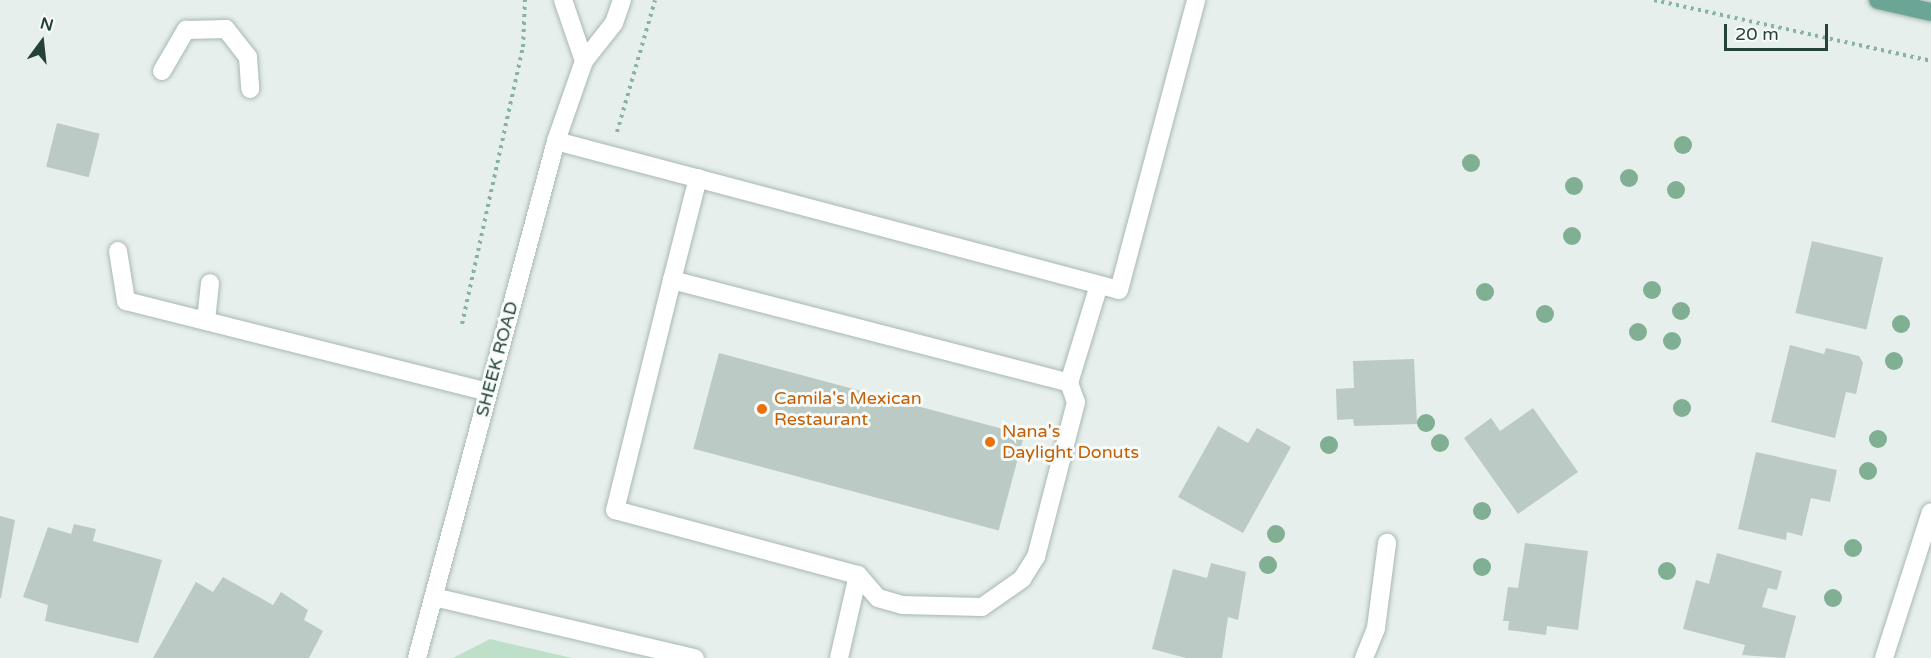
<!DOCTYPE html>
<html>
<head>
<meta charset="utf-8">
<style>
	body { margin:0 }
	#map { position:relative; width:1931px; height:658px; overflow:hidden; background:#e6efeb; font-family:"Varela Round",sans-serif }
	div>[style] { position:absolute }
	.green>* { inset:0; background:#bfe0c8 }
	.building>* { inset:0; background:#bbcac4; transform-origin:0 0 }
	.path>* { height:4px; margin-top:-2px; transform-origin:0; background:repeating-linear-gradient(90deg,#86b3a5 0 3px,transparent 0 7.5px) }
	.roads { filter:drop-shadow(0 0 2px #a8b8b2) drop-shadow(0 0 2px #a8b8b2) }
	.minor>* { height:18px; margin:-9px; padding:0 9px; transform-origin:9px; border-radius:9px; background:#fff }
	.major>* { height:18px; margin:-9px; padding:0 9px; transform-origin:9px; border-radius:9px; background:#6aa596 }
	.trees>* { width:18px; height:18px; margin:-9px; border-radius:50%; background:#80af93 }
	.dots>* { width:16px; height:16px; translate:-50% -50%; box-sizing:border-box; border:3px solid #f7fbf9; border-radius:50% }
	span { translate:-50% -50%; white-space:nowrap; text-align:center; line-height:1.15; -webkit-text-stroke:6px #f7fbf9; paint-order:stroke }
	.street-label { font-size:18px; color:#24423a }
	.food-label { font-size:18px; color:#c56008 }
	.left { translate:0 -50%; text-align:left }
	.north { position:absolute; left:12px; top:12px; width:60px; height:60px; -webkit-text-stroke:4px #f7fbf9; paint-order:stroke; rotate:15deg; font-size:16px; font-weight:700; line-height:24px; text-align:center; color:#24423a }
	.north::after { content:''; display:block; margin:auto; width:21px; height:27px; background:#24423a; clip-path:polygon(50% 0,100% 100%,50% 72%,0 100%) }
	.scale { position:absolute; left:1724px; top:24px; width:104px; height:27px; box-sizing:border-box; border:3px solid #24423a; border-top:0; padding-left:8px; font-size:18px; line-height:21px; white-space:nowrap; color:#24423a; -webkit-text-stroke:4px #f7fbf9; paint-order:stroke }
</style>
</head>
<body>
<div id="map">
	<div class="green">
		<i style="clip-path:polygon(490px 639px,572px 658px,453px 658px)"></i>
	</div>
	<div class="building">
		<i style="left:57px;top:123px;width:44px;height:45px;rotate:14deg"></i>
		<i style="left:1812px;top:241px;width:73px;height:74px;rotate:13deg"></i>
		<i style="clip-path:polygon(1790px 345px,1824px 354px,1826px 348px,1859px 356px,1863px 363px,1856px 394px,1846px 392px,1835px 438px,1771px 422px)"></i>
		<i style="left:719px;top:353px;width:316px;height:99px;rotate:15deg"></i>
		<i style="clip-path:polygon(1414px 359px,1417px 424px,1354px 426px,1353px 419px,1337px 420px,1336px 389px,1354px 388px,1353px 361px)"></i>
		<i style="clip-path:polygon(1533px 408px,1578px 472px,1518px 514px,1464px 438px,1491px 418px,1500px 431px)"></i>
		<i style="clip-path:polygon(1218px 426px,1248px 443px,1257px 428px,1291px 447px,1243px 533px,1178px 497px)"></i>
		<i style="clip-path:polygon(1756px 452px,1837px 470px,1830px 502px,1811px 498px,1802px 536px,1787px 532px,1786px 540px,1738px 529px)"></i>
		<i style="clip-path:polygon(0 516px,15px 520px,1px 598px,0 598px)"></i>
		<i style="clip-path:polygon(74px 524px,96px 529px,93px 541px,162px 560px,138px 643px,45px 621px,48px 605px,23px 597px,48px 527px,71px 534px)"></i>
		<i style="clip-path:polygon(1525px 543px,1588px 551px,1578px 630px,1547px 626px,1546px 635px,1508px 630px,1509px 621px,1503px 621px,1508px 587px,1518px 588px)"></i>
		<i style="clip-path:polygon(1717px 553px,1782px 571px,1777px 590px,1768px 588px,1762px 607px,1796px 616px,1785px 658px,1742px 655px,1745px 645px,1683px 629px,1696px 580px,1709px 584px)"></i>
		<i style="clip-path:polygon(1211px 563px,1246px 572px,1238px 620px,1228px 617px,1222px 658px,1186px 658px,1152px 649px,1173px 569px,1207px 578px)"></i>
		<i style="clip-path:polygon(223px 577px,273px 605px,281px 592px,308px 610px,304px 620px,323px 631px,309px 658px,153px 658px,196px 582px,213px 592px)"></i>
	</div>
	<div class="path">
		<i style="left:1654px;top:0;width:284px;rotate:12.4deg"></i>
		<i style="left:617px;top:132px;width:137px;rotate:-73.9deg"></i>
		<i style="left:462px;top:324px;width:284px;rotate:-77.6deg"></i>
		<i style="left:523px;top:47px;width:47px;rotate:-87.6deg"></i>
	</div>
	<div class="roads">
		<div class="minor">
			<i style="left:563px;top:0;width:65px;rotate:71deg"></i>
			<i style="left:162px;top:71px;width:48px;rotate:-59.7deg"></i>
			<i style="left:186px;top:30px;width:40px;rotate:-1.4deg"></i>
			<i style="left:226px;top:29px;width:36px;rotate:52deg"></i>
			<i style="left:248px;top:57px;width:32px;rotate:86deg"></i>
			<i style="left:556px;top:141px;width:582px;rotate:14.82deg"></i>
			<i style="left:1119px;top:290px;width:300px;rotate:-75.1deg"></i>
			<i style="left:698px;top:178px;width:105px;rotate:104.3deg"></i>
			<i style="left:672px;top:280px;width:410px;rotate:14.5deg"></i>
			<i style="left:1069px;top:383px;width:102px;rotate:-73deg"></i>
			<i style="left:118px;top:251px;width:51px;rotate:80.9deg"></i>
			<i style="left:126px;top:301px;width:373px;rotate:14.1deg"></i>
			<i style="left:672px;top:280px;width:237px;rotate:103.9deg"></i>
			<i style="left:615px;top:510px;width:252px;rotate:15deg"></i>
			<i style="left:858px;top:575px;width:30px;rotate:49deg"></i>
			<i style="left:878px;top:598px;width:25px;rotate:16deg"></i>
			<i style="left:902px;top:605px;width:80px;rotate:1.4deg"></i>
			<i style="left:982px;top:607px;width:49px;rotate:-35deg"></i>
			<i style="left:1022px;top:579px;width:26px;rotate:-58deg"></i>
			<i style="left:1036px;top:557px;width:160px;rotate:-75.5deg"></i>
			<i style="left:1076px;top:402px;width:20px;rotate:-110deg"></i>
			<i style="left:206px;top:321px;width:38px;rotate:-84deg"></i>
			<i style="left:434px;top:597px;width:268px;rotate:13.2deg"></i>
			<i style="left:417px;top:658px;width:535px;rotate:-74.95deg"></i>
			<i style="left:556px;top:141px;width:85px;rotate:-70.7deg"></i>
			<i style="left:584px;top:61px;width:48px;rotate:-51.7deg"></i>
			<i style="left:614px;top:23px;width:24px;rotate:-71deg"></i>
			<i style="left:839px;top:658px;width:85px;rotate:-77.1deg"></i>
			<i style="left:1364px;top:658px;width:32px;rotate:-68deg"></i>
			<i style="left:1376px;top:628px;width:86px;rotate:-82.6deg"></i>
			<i style="left:1884px;top:658px;width:153px;rotate:-72.2deg"></i>
		</div>
		<div class="major">
			<i style="left:1878px;top:0;width:54px;rotate:12.8deg"></i>
		</div>
	</div>
	<div class="trees">
		<i style="left:1683px;top:145px"></i>
		<i style="left:1471px;top:163px"></i>
		<i style="left:1629px;top:178px"></i>
		<i style="left:1574px;top:186px"></i>
		<i style="left:1676px;top:190px"></i>
		<i style="left:1572px;top:236px"></i>
		<i style="left:1652px;top:290px"></i>
		<i style="left:1485px;top:292px"></i>
		<i style="left:1681px;top:311px"></i>
		<i style="left:1545px;top:314px"></i>
		<i style="left:1901px;top:324px"></i>
		<i style="left:1638px;top:332px"></i>
		<i style="left:1672px;top:341px"></i>
		<i style="left:1894px;top:361px"></i>
		<i style="left:1682px;top:408px"></i>
		<i style="left:1426px;top:423px"></i>
		<i style="left:1878px;top:439px"></i>
		<i style="left:1440px;top:443px"></i>
		<i style="left:1329px;top:445px"></i>
		<i style="left:1868px;top:471px"></i>
		<i style="left:1482px;top:511px"></i>
		<i style="left:1276px;top:534px"></i>
		<i style="left:1853px;top:548px"></i>
		<i style="left:1268px;top:565px"></i>
		<i style="left:1482px;top:567px"></i>
		<i style="left:1667px;top:571px"></i>
		<i style="left:1833px;top:598px"></i>
	</div>
	<div class="dots">
		<i style="left:762px;top:409px;background:#e8710a"></i>
		<i style="left:990px;top:442px;background:#e8710a"></i>
	</div>
	<div class="street-label">
		<span style="left:497px;top:359px;rotate:-75deg">SHEEK ROAD</span>
	</div>
	<div class="food-label">
		<span class="left" style="left:774px;top:409px">Camila's Mexican<br>Restaurant</span>
		<span class="left" style="left:1002px;top:442px">Nana's<br>Daylight Donuts</span>
	</div>
	<div class="north">N</div>
	<div class="scale">20 m</div>
</div>
</body>
</html>
